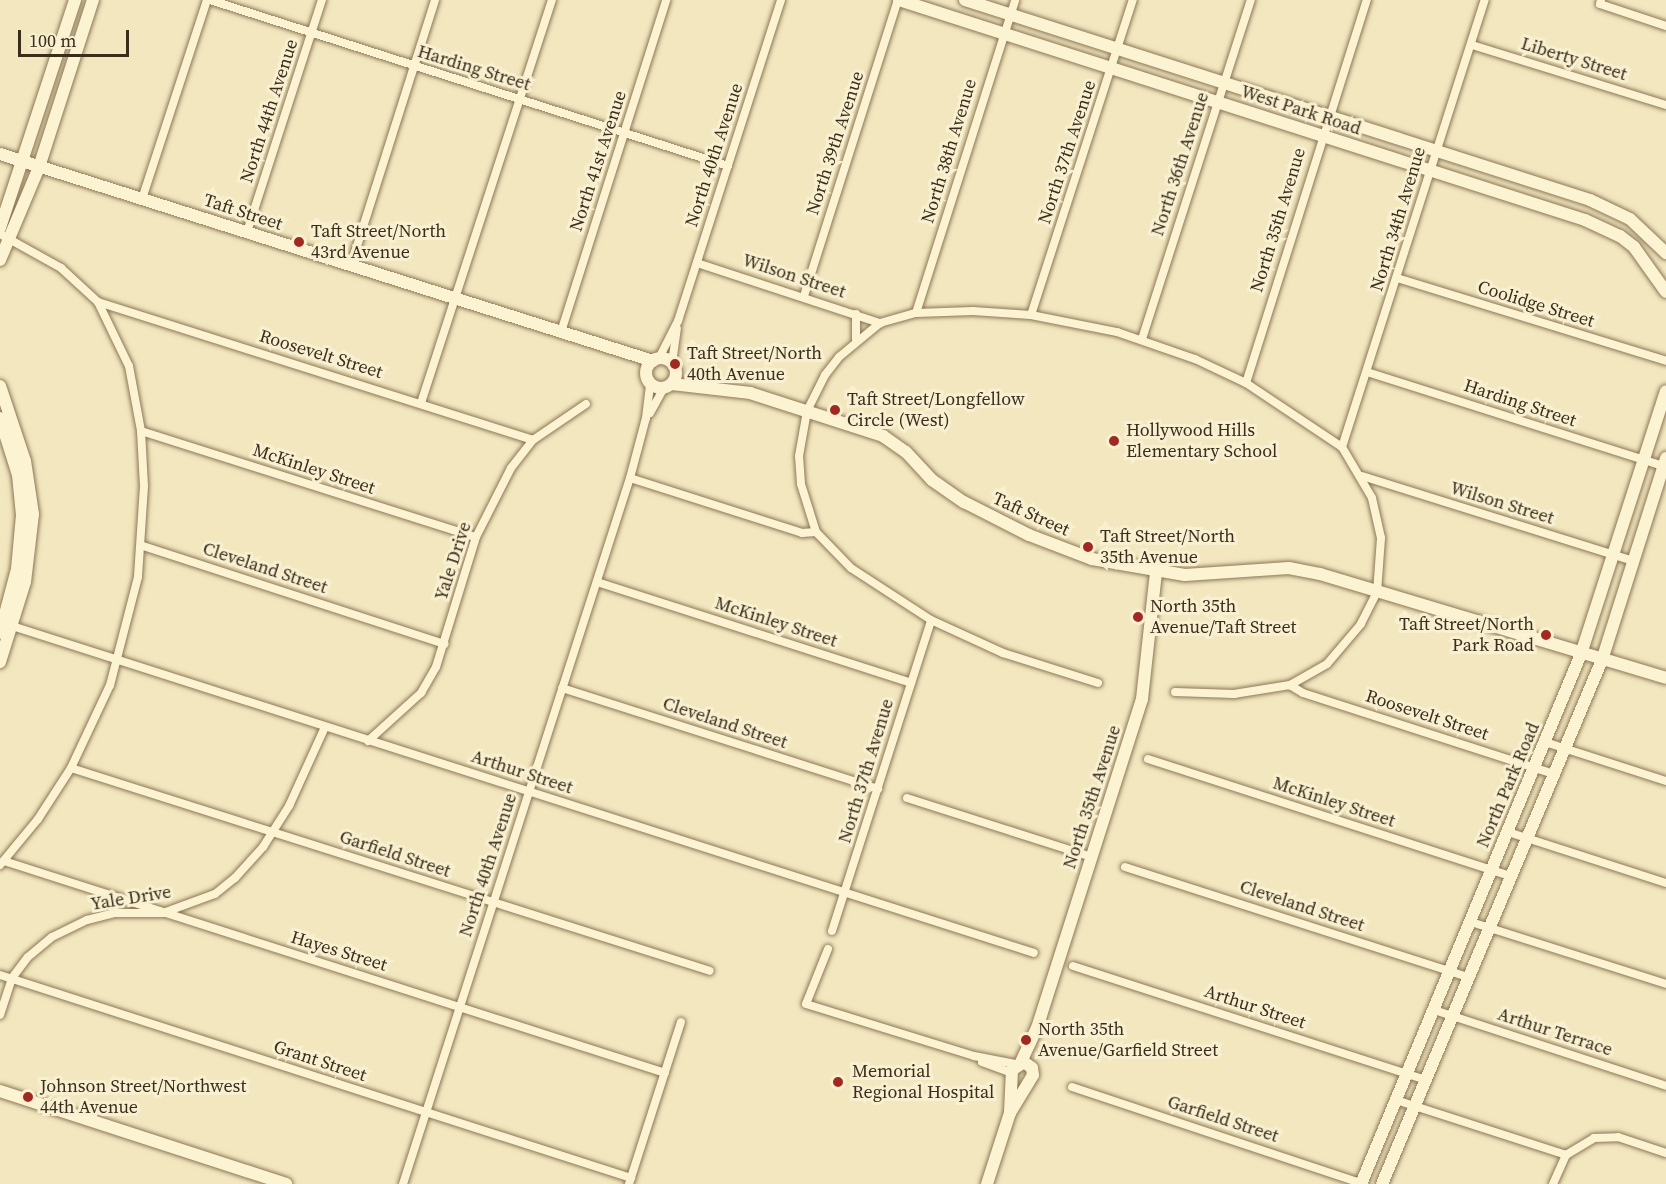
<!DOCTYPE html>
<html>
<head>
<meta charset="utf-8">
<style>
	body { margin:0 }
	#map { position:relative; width:1666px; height:1184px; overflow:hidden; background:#f2e7bf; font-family:"Source Serif 4",serif }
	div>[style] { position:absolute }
	.roads { filter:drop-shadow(0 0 2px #8c7756) drop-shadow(0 0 2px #8c7756) }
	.street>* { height:8px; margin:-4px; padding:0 4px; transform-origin:4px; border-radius:4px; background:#fcf3d3 }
	.secondary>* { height:12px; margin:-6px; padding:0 6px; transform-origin:6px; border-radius:6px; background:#fcf3d3 }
	.secondary>.ring { margin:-6px; padding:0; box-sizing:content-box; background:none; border:12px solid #fcf3d3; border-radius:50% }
	.dots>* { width:16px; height:16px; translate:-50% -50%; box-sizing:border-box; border:3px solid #f8f0d0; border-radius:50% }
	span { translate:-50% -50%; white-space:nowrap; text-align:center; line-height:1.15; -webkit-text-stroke:6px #f8f0d0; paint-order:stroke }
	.street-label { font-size:18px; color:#3a2d1c }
	.poi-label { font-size:18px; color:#3a2d1c }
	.left { translate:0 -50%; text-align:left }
	.right { translate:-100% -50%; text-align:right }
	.scale { position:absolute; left:18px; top:30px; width:111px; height:27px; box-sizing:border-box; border:3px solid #3a2d1c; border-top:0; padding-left:8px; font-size:18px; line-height:21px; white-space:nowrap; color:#3a2d1c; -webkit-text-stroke:4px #f8f0d0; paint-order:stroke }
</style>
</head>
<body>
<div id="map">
	<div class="roads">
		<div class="street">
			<i style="left:210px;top:0;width:544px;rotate:17.77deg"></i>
			<i style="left:1601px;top:0;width:4px;rotate:104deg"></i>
			<i style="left:1600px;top:4px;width:70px;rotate:18.4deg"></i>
			<i style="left:1472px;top:45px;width:203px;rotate:17.2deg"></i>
			<i style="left:142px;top:199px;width:209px;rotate:-71.9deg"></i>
			<i style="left:247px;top:232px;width:244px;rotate:-72.1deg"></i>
			<i style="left:0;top:234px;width:70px;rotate:29.1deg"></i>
			<i style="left:61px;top:268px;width:50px;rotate:42.6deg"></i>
			<i style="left:98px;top:302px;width:71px;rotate:64.2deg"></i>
			<i style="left:129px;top:366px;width:66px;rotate:79.5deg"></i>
			<i style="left:141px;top:431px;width:55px;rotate:86.9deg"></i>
			<i style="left:144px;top:486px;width:91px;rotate:93.8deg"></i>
			<i style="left:138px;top:577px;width:112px;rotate:104.5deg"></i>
			<i style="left:110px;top:685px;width:92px;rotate:115.2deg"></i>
			<i style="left:71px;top:768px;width:61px;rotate:122.9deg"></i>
			<i style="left:38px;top:819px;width:60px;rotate:129.6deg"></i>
			<i style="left:697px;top:263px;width:193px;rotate:18.2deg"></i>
			<i style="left:351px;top:265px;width:278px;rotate:-72.4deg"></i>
			<i style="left:1397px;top:278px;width:282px;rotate:17.1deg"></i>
			<i style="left:804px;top:296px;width:311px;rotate:-72.4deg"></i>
			<i style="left:98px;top:302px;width:456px;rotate:17.6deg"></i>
			<i style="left:916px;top:313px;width:328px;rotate:-72.4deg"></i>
			<i style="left:856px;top:314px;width:25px;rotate:90deg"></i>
			<i style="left:1031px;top:315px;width:331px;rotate:-72.1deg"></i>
			<i style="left:561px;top:332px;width:348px;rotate:-72.4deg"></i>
			<i style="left:1142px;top:339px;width:356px;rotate:-72.2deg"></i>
			<i style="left:659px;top:358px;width:42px;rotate:-62.8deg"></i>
			<i style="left:678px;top:321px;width:337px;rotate:-72.2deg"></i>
			<i style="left:672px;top:363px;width:35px;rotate:-82deg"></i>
			<i style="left:1367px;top:372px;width:312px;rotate:17.6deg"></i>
			<i style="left:1246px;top:383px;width:402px;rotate:-72.5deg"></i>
			<i style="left:421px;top:403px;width:424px;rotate:-72deg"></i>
			<i style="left:650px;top:413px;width:29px;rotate:-61deg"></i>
			<i style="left:141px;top:431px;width:351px;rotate:17.6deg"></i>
			<i style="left:1342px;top:447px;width:469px;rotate:-72.3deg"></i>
			<i style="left:1362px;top:476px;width:284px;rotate:17.4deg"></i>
			<i style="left:630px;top:478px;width:181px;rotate:17.7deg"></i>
			<i style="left:802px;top:533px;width:14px;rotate:-4deg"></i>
			<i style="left:143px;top:546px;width:317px;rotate:18deg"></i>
			<i style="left:597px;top:582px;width:330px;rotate:17.8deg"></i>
			<i style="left:9px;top:625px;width:1076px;rotate:17.74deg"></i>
			<i style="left:1098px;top:683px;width:100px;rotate:-162.5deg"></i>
			<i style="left:1003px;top:653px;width:79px;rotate:-155.4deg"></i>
			<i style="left:931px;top:620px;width:95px;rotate:-147deg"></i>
			<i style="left:851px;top:568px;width:50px;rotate:-134.2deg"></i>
			<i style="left:816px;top:532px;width:50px;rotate:-107.4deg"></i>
			<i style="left:801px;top:484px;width:28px;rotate:-94deg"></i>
			<i style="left:799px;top:456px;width:46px;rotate:-79.9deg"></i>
			<i style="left:807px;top:411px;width:40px;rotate:-63.4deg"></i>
			<i style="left:825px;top:375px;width:23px;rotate:-52deg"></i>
			<i style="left:839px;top:357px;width:53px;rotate:-39.7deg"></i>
			<i style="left:880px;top:323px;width:37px;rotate:-16deg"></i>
			<i style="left:916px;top:313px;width:57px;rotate:-2deg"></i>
			<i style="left:973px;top:311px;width:58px;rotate:3.9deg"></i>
			<i style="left:1031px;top:315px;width:88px;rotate:11.2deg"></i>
			<i style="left:1117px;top:332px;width:83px;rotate:19.1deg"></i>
			<i style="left:1195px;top:359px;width:56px;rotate:25.2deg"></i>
			<i style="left:1246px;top:383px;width:115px;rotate:33.7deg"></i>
			<i style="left:1342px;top:447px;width:59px;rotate:59.5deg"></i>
			<i style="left:1372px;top:498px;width:41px;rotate:77.3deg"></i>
			<i style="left:1381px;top:538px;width:54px;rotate:94.2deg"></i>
			<i style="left:1377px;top:592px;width:36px;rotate:117deg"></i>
			<i style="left:1361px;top:624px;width:52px;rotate:130.4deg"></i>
			<i style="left:1327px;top:664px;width:43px;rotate:150.4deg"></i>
			<i style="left:1290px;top:685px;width:57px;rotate:170.9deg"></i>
			<i style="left:1234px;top:694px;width:59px;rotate:-178.1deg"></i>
			<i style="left:1290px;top:685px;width:15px;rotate:32deg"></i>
			<i style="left:1303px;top:693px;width:264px;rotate:17.9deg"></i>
			<i style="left:562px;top:688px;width:332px;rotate:17.7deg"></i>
			<i style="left:368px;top:741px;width:72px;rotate:-42.2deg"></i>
			<i style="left:421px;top:693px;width:30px;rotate:-60deg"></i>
			<i style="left:436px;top:667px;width:136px;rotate:-72.9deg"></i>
			<i style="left:476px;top:537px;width:77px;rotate:-63.1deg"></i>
			<i style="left:511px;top:468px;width:36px;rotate:-52deg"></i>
			<i style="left:533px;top:440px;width:64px;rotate:-34.2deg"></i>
			<i style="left:1545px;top:742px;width:127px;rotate:17.9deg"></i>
			<i style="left:1148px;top:759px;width:381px;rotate:17.9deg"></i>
			<i style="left:71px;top:768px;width:670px;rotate:17.62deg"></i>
			<i style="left:907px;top:798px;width:194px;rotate:17.7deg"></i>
			<i style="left:1508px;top:832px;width:166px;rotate:17.9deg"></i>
			<i style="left:4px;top:861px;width:694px;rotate:17.78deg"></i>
			<i style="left:1125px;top:867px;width:360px;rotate:17.8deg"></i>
			<i style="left:1471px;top:922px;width:205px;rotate:17.6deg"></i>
			<i style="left:832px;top:931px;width:326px;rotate:-72.3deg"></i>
			<i style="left:828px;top:949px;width:59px;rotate:111.8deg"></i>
			<i style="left:806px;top:1004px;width:176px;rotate:17.2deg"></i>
			<i style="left:974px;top:1056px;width:42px;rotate:11deg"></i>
			<i style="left:1073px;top:966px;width:371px;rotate:17.9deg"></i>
			<i style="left:0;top:975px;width:663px;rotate:17.83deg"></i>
			<i style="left:1434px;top:1010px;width:244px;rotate:18.1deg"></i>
			<i style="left:0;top:1015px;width:39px;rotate:-72deg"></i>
			<i style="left:12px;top:978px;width:26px;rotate:-53deg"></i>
			<i style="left:28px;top:957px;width:31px;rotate:-40deg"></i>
			<i style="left:52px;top:937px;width:39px;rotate:-26deg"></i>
			<i style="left:87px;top:920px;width:29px;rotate:-14deg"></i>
			<i style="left:115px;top:913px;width:48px"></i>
			<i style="left:163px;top:913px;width:55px;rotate:-20.1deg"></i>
			<i style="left:215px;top:894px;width:26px;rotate:-39deg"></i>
			<i style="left:235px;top:878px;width:42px;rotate:-47.9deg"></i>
			<i style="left:263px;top:847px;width:49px;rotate:-57.6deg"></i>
			<i style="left:289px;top:806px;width:87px;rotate:-65.5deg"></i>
			<i style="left:982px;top:1062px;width:32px;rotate:20deg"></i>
			<i style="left:1072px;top:1087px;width:308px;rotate:18.4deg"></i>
			<i style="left:1396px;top:1100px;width:179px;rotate:17.9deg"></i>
			<i style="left:403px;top:1184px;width:742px;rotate:-72.18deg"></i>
			<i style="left:630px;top:478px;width:62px;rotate:-75.1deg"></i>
			<i style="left:646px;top:418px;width:34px;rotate:-83deg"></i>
			<i style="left:629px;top:1184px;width:170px;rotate:-72.2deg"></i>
			<i style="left:1553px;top:1184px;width:32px;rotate:-66deg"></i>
			<i style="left:1566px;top:1155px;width:33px;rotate:-31deg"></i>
			<i style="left:1594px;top:1138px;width:24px;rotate:-2deg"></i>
			<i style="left:1618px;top:1137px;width:51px;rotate:18.4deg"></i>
		</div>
		<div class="secondary">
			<i style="left:899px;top:0;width:720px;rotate:17.78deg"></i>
			<i style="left:1585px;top:220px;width:38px;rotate:25deg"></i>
			<i style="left:1620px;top:236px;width:18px;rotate:38deg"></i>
			<i style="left:1634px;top:247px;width:55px;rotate:54.6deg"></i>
			<i style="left:965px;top:0;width:656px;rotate:17.74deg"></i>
			<i style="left:1590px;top:200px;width:44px;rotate:25.4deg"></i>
			<i style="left:1630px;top:219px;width:50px;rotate:43.4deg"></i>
			<i style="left:0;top:154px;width:685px;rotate:17.59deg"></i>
			<i style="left:0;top:228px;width:240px;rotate:-71.8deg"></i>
			<i style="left:0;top:260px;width:101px;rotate:-67.2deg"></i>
			<i style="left:39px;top:167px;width:176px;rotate:-72.1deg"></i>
			<i class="ring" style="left:646px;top:358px;width:18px;height:18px"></i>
			<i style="left:672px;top:384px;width:79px;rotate:6.6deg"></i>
			<i style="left:750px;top:393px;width:140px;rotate:17.9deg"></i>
			<i style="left:883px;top:436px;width:28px;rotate:35deg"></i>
			<i style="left:906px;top:452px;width:38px;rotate:47deg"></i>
			<i style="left:932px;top:480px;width:39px;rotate:35deg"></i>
			<i style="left:964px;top:502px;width:73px;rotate:26.9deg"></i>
			<i style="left:1029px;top:535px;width:67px;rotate:20.9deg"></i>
			<i style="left:1092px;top:559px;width:94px;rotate:9.8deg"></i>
			<i style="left:1185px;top:575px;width:104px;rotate:-3.9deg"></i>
			<i style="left:1289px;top:568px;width:32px;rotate:11deg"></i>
			<i style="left:1320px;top:574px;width:361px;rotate:16.7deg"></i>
			<i style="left:0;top:386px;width:79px;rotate:71.6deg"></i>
			<i style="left:25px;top:461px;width:54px;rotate:81.4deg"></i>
			<i style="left:33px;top:514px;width:68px;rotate:96.7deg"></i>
			<i style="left:25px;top:582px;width:84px;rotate:107.4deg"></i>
			<i style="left:0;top:418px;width:60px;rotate:72.5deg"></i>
			<i style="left:18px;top:475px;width:40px;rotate:84.3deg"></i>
			<i style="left:22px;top:515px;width:54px;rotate:95.3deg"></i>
			<i style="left:17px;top:569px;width:66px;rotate:104.9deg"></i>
			<i style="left:1021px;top:1062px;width:38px;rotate:-65deg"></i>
			<i style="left:1037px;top:1028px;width:345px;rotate:-72.3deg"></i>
			<i style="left:1142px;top:699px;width:128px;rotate:-83.7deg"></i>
			<i style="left:0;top:1091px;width:301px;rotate:18deg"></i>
			<i style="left:987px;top:1184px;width:75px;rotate:-72.1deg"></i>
			<i style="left:1010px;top:1113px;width:44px;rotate:-58.8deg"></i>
			<i style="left:1033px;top:1075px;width:7px;rotate:-98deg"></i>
			<i style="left:1032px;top:1068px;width:10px;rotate:-143deg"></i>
			<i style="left:1024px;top:1062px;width:14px;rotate:146deg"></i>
			<i style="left:1012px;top:1070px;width:43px;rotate:92.7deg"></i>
			<i style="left:1361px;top:1184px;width:574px;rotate:-67.46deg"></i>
			<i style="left:1581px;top:654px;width:276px;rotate:-72.1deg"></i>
			<i style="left:1382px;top:1184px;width:568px;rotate:-67.23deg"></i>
			<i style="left:1602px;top:660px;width:212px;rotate:-72.4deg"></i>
		</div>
	</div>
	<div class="dots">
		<i style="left:299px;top:242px;background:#a02a21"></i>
		<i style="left:675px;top:364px;background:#a02a21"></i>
		<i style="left:835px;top:410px;background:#a02a21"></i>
		<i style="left:1114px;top:441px;background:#a02a21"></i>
		<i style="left:1088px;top:547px;background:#a02a21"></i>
		<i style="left:1138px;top:617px;background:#a02a21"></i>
		<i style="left:1546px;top:635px;background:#a02a21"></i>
		<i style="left:1026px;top:1040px;background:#a02a21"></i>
		<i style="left:838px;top:1082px;background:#a02a21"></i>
		<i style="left:28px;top:1097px;background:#a02a21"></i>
	</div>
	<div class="street-label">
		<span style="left:1574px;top:59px;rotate:17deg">Liberty Street</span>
		<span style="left:474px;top:68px;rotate:17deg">Harding Street</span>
		<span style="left:1301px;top:110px;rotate:18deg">West Park Road</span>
		<span style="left:269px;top:111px;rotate:-72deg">North 44th Avenue</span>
		<span style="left:835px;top:143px;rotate:-72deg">North 39th Avenue</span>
		<span style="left:949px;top:151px;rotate:-73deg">North 38th Avenue</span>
		<span style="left:1067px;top:152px;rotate:-72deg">North 37th Avenue</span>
		<span style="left:714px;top:155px;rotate:-72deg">North 40th Avenue</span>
		<span style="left:598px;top:161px;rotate:-72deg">North 41st Avenue</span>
		<span style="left:1180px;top:164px;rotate:-72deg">North 36th Avenue</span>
		<span style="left:243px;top:212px;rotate:18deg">Taft Street</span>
		<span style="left:1398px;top:219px;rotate:-73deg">North 34th Avenue</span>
		<span style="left:1278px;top:220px;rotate:-73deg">North 35th Avenue</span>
		<span style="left:794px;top:276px;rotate:18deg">Wilson Street</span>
		<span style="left:1536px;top:304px;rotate:17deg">Coolidge Street</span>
		<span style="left:321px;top:354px;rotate:17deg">Roosevelt Street</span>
		<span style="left:1520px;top:403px;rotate:18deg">Harding Street</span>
		<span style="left:314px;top:469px;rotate:18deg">McKinley Street</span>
		<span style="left:1502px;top:503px;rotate:17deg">Wilson Street</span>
		<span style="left:1031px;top:514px;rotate:24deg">Taft Street</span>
		<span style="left:453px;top:561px;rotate:-72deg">Yale Drive</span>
		<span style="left:265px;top:568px;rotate:18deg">Cleveland Street</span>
		<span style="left:776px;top:622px;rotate:18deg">McKinley Street</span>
		<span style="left:1427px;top:715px;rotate:18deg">Roosevelt Street</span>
		<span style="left:725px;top:723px;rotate:18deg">Cleveland Street</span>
		<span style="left:866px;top:771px;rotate:-73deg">North 37th Avenue</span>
		<span style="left:522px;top:772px;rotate:18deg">Arthur Street</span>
		<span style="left:1508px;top:785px;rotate:-67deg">North Park Road</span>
		<span style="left:1092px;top:797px;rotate:-72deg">North 35th Avenue</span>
		<span style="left:1334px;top:802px;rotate:18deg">McKinley Street</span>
		<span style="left:395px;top:854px;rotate:18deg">Garfield Street</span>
		<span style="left:488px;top:865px;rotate:-72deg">North 40th Avenue</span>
		<span style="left:131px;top:898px;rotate:-9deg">Yale Drive</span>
		<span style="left:1302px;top:906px;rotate:18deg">Cleveland Street</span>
		<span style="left:339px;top:951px;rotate:17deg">Hayes Street</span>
		<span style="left:1255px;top:1007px;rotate:18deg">Arthur Street</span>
		<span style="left:1555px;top:1032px;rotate:18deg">Arthur Terrace</span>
		<span style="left:320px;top:1061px;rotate:18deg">Grant Street</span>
		<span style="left:1223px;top:1119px;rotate:18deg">Garfield Street</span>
	</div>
	<div class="poi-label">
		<span class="left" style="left:311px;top:242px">Taft Street/North<br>43rd Avenue</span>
		<span class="left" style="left:687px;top:364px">Taft Street/North<br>40th Avenue</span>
		<span class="left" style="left:847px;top:410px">Taft Street/Longfellow<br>Circle (West)</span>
		<span class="left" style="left:1126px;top:441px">Hollywood Hills<br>Elementary School</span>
		<span class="left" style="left:1100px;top:547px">Taft Street/North<br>35th Avenue</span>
		<span class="left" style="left:1150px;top:617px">North 35th<br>Avenue/Taft Street</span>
		<span class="right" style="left:1534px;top:635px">Taft Street/North<br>Park Road</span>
		<span class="left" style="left:1038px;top:1040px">North 35th<br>Avenue/Garfield Street</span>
		<span class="left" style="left:852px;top:1082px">Memorial<br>Regional Hospital</span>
		<span class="left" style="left:40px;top:1097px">Johnson Street/Northwest<br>44th Avenue</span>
	</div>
	<div class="scale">100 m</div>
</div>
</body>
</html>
